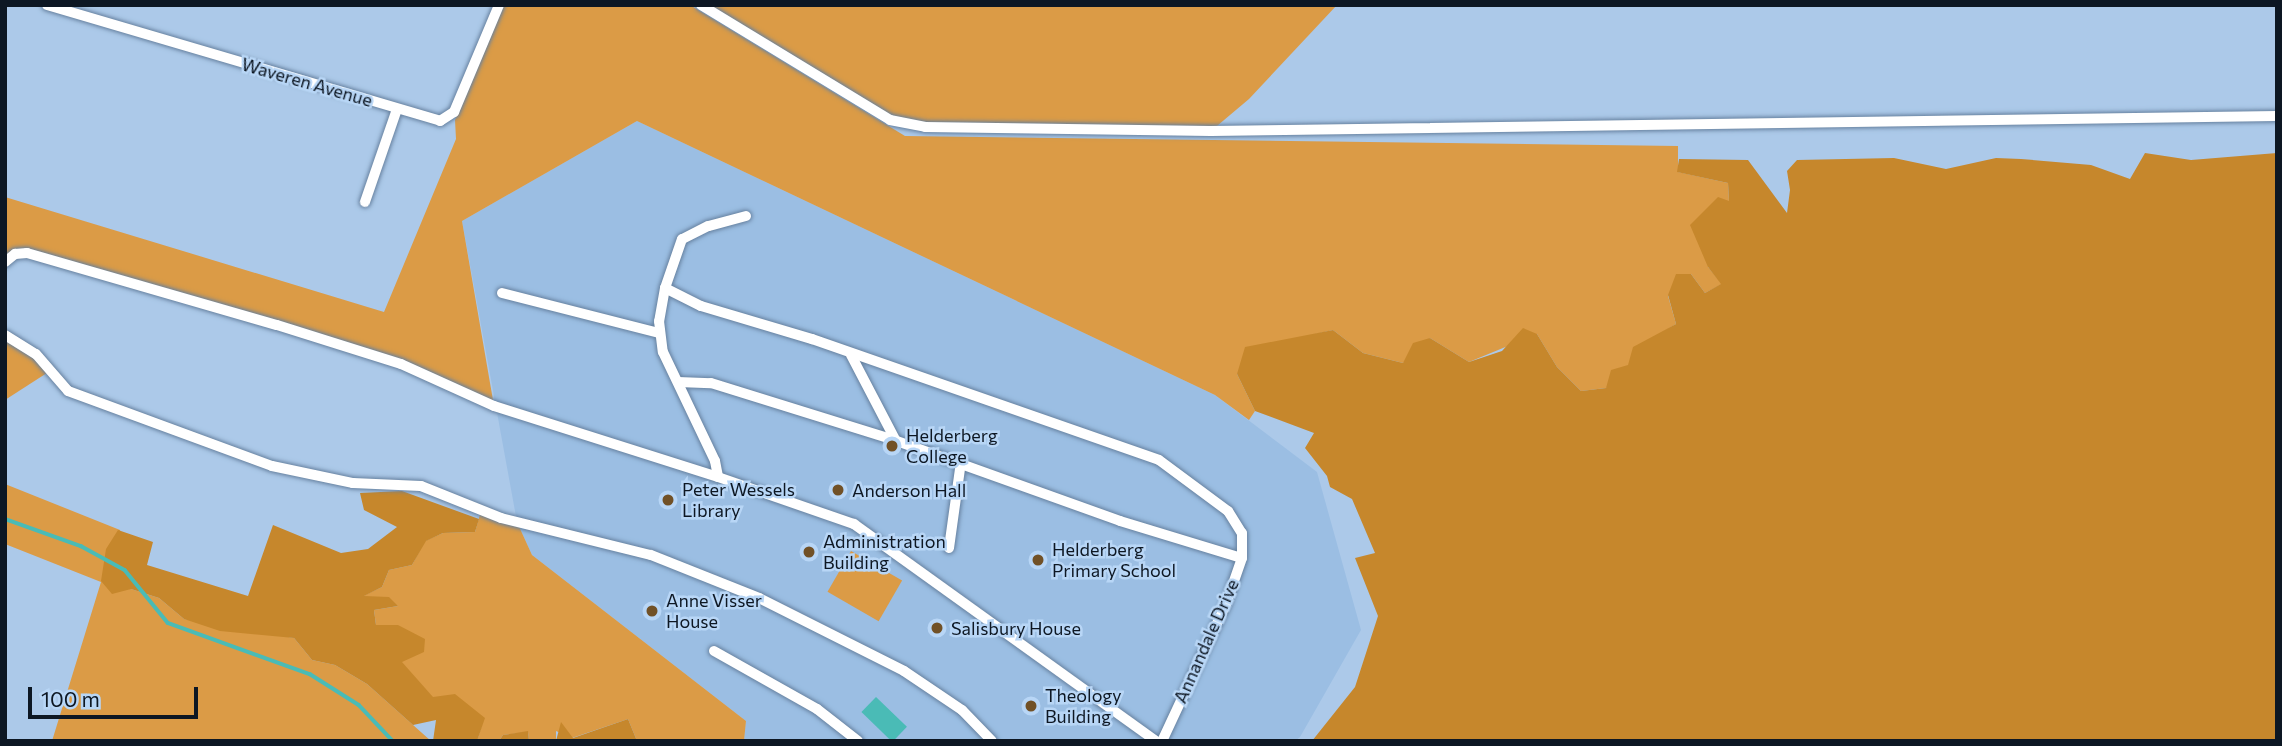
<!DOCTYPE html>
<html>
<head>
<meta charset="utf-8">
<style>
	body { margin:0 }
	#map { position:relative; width:2282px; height:746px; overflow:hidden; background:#acc9e9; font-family:Commissioner,sans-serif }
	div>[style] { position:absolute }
	.built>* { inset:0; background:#9bbee3 }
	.green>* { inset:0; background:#db9b46; transform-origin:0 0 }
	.forest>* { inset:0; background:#c6872c }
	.water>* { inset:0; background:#4abbb6; transform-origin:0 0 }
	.stream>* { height:3.5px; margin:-1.75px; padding:0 1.75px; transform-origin:1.75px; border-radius:1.75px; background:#4abbb6 }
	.roads { filter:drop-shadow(0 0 2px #66819f) drop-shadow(0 0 2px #66819f) }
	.street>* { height:10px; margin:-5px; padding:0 5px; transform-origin:5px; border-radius:5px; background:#fff }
	.dots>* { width:19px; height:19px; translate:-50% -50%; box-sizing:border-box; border:4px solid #b8d6f6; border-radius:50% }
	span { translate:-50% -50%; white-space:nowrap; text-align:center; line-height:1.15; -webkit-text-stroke:5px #b8d6f6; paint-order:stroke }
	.street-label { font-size:18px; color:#0d1723 }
	.poi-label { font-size:18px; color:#0d1723 }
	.left { translate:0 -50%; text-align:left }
	.frame { position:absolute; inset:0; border:7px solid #0d1723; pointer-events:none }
	.scale { position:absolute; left:28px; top:687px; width:170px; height:32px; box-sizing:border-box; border:4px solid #0d1723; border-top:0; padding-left:9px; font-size:21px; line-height:24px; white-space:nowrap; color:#0d1723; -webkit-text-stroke:5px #b8d6f6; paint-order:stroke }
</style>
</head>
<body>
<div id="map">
	<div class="built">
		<i style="clip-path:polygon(637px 121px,1215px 395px,1317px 472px,1361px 630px,1300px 737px,1295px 741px,744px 741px,746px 721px,532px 555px,517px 522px,462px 221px)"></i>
	</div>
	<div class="green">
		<i style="clip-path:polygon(504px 5px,690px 5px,905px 136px,1678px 146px,1678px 172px,1728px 183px,1729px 201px,1708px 267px,1722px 284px,1705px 293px,1691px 274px,1668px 296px,1676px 324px,1658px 335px,1606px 388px,1581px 391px,1557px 367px,1537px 334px,1469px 362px,1430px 338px,1403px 363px,1363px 353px,1333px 330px,1290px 340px,1237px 374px,1255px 411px,1249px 420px,1215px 395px,637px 121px,462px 221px,494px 406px,401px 364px,27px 253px,5px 262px,5px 197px,384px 312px,456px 139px,455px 120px)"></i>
		<i style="clip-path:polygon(701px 5px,1337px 5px,1249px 99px,1211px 131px,905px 125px)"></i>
		<i style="clip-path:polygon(5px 335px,50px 371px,5px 400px)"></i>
		<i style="clip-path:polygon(5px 484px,120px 530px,131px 589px,159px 598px,184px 619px,294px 638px,312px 660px,335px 665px,367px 684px,431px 741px,52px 741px,101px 582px,5px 544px)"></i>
		<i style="clip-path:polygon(481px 511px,517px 522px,532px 555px,746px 721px,744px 741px,637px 741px,628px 719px,572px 738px,556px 731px,556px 741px,529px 741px,528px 732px,503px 735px,499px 741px,477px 741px,484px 718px,433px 698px,401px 662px,398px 625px,376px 625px,374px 610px,398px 606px,363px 596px,382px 587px,389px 570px,412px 565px,425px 541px,443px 533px,475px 532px)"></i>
		<i style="left:851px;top:551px;width:59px;height:47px;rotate:30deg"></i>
	</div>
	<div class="forest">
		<i style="clip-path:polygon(2145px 153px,2191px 160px,2277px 153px,2277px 741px,1312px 741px,1355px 687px,1378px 616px,1355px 558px,1375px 553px,1352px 499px,1330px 487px,1327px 476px,1305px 448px,1314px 433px,1255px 411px,1237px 374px,1245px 347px,1333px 330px,1363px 353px,1403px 363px,1413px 343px,1430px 338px,1469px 362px,1502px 351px,1523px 328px,1537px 334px,1557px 367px,1581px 391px,1606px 388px,1611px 370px,1628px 365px,1633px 347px,1676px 324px,1668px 295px,1676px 274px,1691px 274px,1705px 293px,1721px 284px,1708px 267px,1690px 225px,1718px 197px,1729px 201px,1728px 183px,1677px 172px,1679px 159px,1748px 160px,1787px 213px,1790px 190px,1787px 171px,1797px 160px,1894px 158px,1946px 169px,1996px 158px,2021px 159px,2091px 165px,2130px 179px)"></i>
		<i style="clip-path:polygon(402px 491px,479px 519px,475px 532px,443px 533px,426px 541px,412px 565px,389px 570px,382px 587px,364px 596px,389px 597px,398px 606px,374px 610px,376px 625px,398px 625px,425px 639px,424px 652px,402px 662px,433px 697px,455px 694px,485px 718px,477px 741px,433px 741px,436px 720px,413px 725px,367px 684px,335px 665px,312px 660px,294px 638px,220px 631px,184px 619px,159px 598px,131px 589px,112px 594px,101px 581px,106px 549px,118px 530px,153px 542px,147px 565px,248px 596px,273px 525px,341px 553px,368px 549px,397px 527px,364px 510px,360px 493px)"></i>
		<i style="clip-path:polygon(628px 719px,637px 741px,556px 741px,561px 722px,573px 738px)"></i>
		<i style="clip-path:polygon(528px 731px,529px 741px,499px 741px,503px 735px)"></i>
	</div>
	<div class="water">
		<i style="left:876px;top:697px;width:43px;height:21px;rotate:44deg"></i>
	</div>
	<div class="stream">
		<i style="left:5px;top:519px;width:81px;rotate:19.6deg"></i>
		<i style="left:81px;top:546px;width:50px;rotate:28.6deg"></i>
		<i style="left:125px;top:570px;width:68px;rotate:50.9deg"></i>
		<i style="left:168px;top:623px;width:151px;rotate:19.8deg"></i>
		<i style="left:310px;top:674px;width:58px;rotate:32.3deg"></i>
		<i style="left:359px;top:705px;width:50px;rotate:46.6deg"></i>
	</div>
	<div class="roads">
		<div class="street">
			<i style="left:47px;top:5px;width:410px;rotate:16.4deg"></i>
			<i style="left:440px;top:121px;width:17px;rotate:-33deg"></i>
			<i style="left:454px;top:112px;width:116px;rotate:-67.2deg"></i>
			<i style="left:701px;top:5px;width:221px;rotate:31.3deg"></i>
			<i style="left:890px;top:120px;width:36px;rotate:11deg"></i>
			<i style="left:925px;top:127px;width:286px;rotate:0.8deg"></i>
			<i style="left:1211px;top:131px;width:1066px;rotate:-0.81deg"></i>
			<i style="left:365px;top:202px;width:98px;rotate:-71deg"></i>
			<i style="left:746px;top:216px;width:39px;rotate:165deg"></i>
			<i style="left:708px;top:226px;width:29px;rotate:153deg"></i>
			<i style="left:682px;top:239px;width:52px;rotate:109.1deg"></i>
			<i style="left:665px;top:288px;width:34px;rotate:100deg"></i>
			<i style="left:659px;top:321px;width:31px;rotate:83deg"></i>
			<i style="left:663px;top:352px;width:121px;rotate:64.5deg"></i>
			<i style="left:715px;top:461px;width:16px;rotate:79deg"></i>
			<i style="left:718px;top:477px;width:144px;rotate:19.1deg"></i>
			<i style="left:854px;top:524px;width:372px;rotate:35.7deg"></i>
			<i style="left:5px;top:262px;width:13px;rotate:-39deg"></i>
			<i style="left:15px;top:254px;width:12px;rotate:-5deg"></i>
			<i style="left:27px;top:253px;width:260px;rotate:16.1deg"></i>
			<i style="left:277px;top:325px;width:130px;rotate:17.5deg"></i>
			<i style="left:401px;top:364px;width:102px;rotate:24.3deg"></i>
			<i style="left:494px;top:406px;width:235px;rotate:17.6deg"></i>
			<i style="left:665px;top:288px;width:40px;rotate:26.6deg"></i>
			<i style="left:701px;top:306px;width:116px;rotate:16.6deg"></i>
			<i style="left:812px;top:339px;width:367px;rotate:19.2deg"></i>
			<i style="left:1159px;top:460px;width:86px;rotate:36.5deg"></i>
			<i style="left:1228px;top:511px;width:26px;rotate:58deg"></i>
			<i style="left:1242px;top:533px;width:25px;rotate:90deg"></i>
			<i style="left:1242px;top:558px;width:49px;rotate:109.2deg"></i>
			<i style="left:1226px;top:604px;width:151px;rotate:115deg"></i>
			<i style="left:502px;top:293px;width:162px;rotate:14.3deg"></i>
			<i style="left:5px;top:335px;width:36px;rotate:32deg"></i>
			<i style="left:36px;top:354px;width:49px;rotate:49.1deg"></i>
			<i style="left:68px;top:391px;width:217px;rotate:20.2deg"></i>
			<i style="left:272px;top:466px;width:83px;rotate:11.9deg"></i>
			<i style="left:353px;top:483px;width:68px;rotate:2.5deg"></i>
			<i style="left:421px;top:486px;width:86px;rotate:21.8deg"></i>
			<i style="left:501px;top:518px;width:154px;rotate:13.9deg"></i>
			<i style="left:651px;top:555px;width:116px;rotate:21.7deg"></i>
			<i style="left:759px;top:598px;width:162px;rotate:26.7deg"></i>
			<i style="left:904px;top:671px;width:70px;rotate:33.9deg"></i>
			<i style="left:962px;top:710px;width:43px;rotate:45.9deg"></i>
			<i style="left:851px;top:355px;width:97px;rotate:62.4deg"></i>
			<i style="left:678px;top:382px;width:33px;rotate:2deg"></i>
			<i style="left:711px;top:383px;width:192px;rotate:17.3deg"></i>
			<i style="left:894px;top:440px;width:240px;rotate:19.7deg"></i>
			<i style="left:1120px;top:521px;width:127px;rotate:16.9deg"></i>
			<i style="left:949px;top:548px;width:87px;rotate:-82.1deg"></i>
			<i style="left:714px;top:651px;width:118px;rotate:29.4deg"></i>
			<i style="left:817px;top:709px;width:52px;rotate:38deg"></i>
		</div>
	</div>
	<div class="dots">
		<i style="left:892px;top:446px;background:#715127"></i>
		<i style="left:838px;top:490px;background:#715127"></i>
		<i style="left:668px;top:500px;background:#715127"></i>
		<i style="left:809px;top:552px;background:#715127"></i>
		<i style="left:1038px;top:560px;background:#715127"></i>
		<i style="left:652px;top:611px;background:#715127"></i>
		<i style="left:937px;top:628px;background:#715127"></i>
		<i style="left:1031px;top:706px;background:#715127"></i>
	</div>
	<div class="street-label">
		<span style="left:307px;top:82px;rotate:16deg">Waveren Avenue</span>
		<span style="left:1206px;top:641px;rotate:-66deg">Annandale Drive</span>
	</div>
	<div class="poi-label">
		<span class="left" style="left:906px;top:446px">Helderberg<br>College</span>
		<span class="left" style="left:682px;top:500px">Peter Wessels<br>Library</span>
		<span class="left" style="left:852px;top:490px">Anderson Hall</span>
		<span class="left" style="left:823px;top:552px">Administration<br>Building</span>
		<span class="left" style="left:1052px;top:560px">Helderberg<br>Primary School</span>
		<span class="left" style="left:666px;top:611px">Anne Visser<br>House</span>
		<span class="left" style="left:951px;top:628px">Salisbury House</span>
		<span class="left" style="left:1045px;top:706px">Theology<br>Building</span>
	</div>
	<div class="frame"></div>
	<div class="scale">100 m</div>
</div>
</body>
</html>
